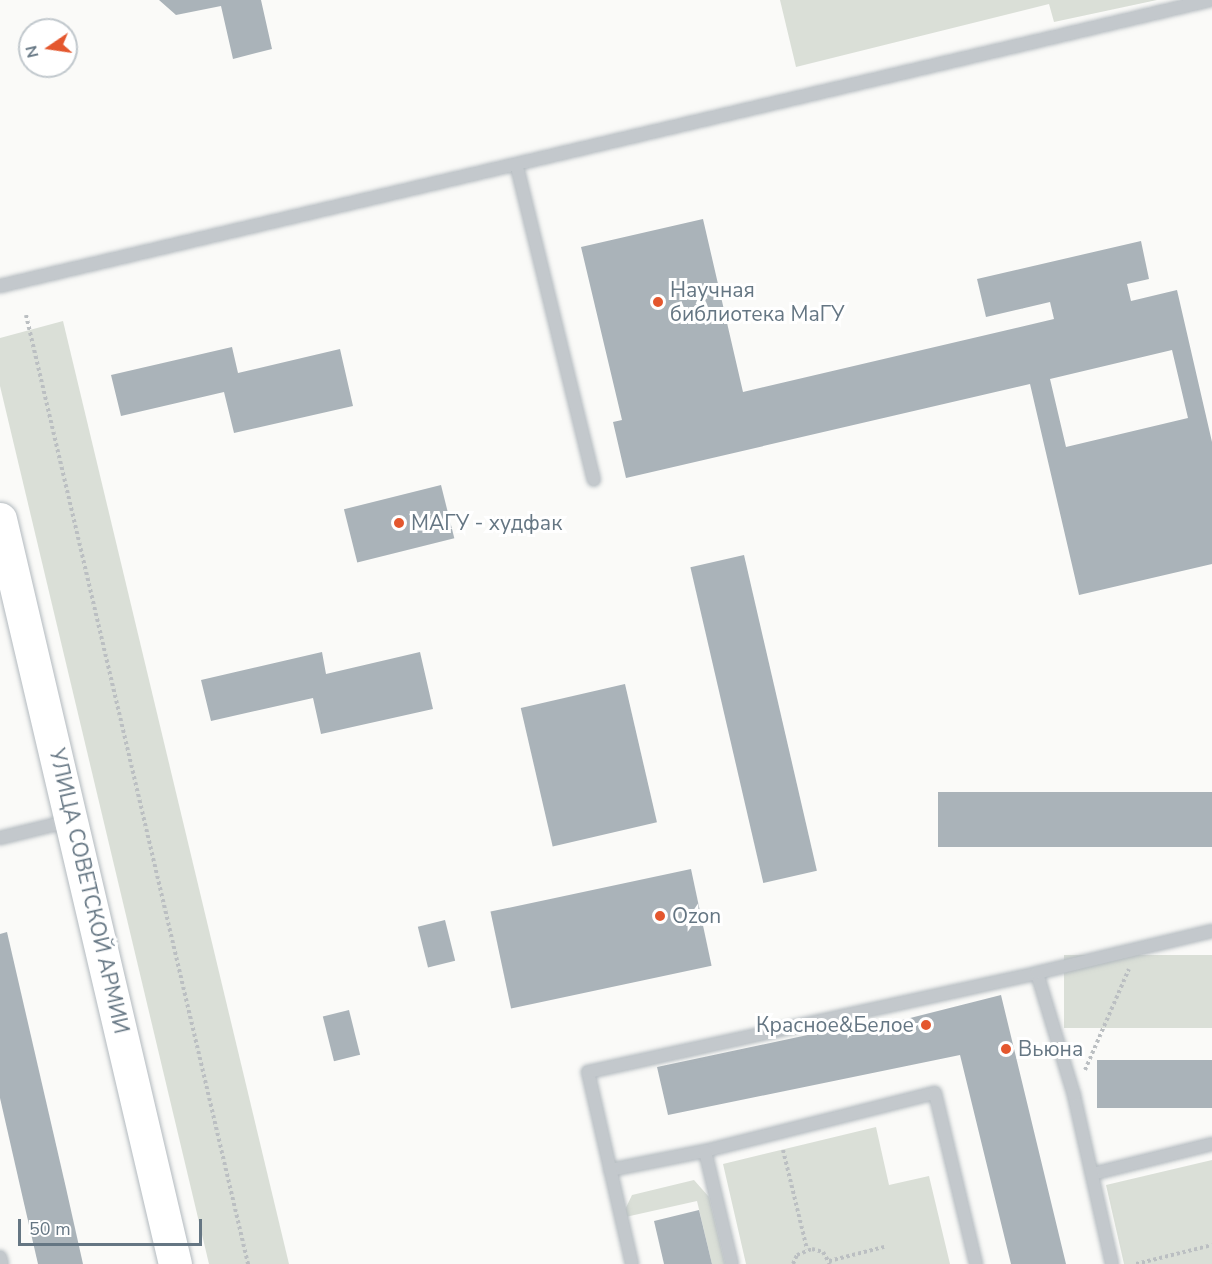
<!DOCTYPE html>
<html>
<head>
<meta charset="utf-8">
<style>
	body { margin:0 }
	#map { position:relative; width:1212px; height:1264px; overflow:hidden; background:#fafaf8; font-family:"Nunito Sans",sans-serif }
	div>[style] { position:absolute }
	.green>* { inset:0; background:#dadfd7; transform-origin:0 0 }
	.building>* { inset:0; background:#aab3b9; transform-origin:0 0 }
	.path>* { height:4px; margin-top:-2px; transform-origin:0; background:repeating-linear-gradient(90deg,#bbbfc2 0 3px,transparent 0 6px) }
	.roads { filter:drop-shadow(0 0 2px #b3babf) drop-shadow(0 0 2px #b3babf) }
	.lane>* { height:12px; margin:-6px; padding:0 6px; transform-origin:6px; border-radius:6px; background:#c3c8cc }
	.secondary>* { height:33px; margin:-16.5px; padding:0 16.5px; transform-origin:16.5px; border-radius:16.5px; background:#fff }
	.dots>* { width:16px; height:16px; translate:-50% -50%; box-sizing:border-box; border:3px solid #fff; border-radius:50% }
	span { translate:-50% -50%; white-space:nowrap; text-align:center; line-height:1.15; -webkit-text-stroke:6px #fff; paint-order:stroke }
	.poi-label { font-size:21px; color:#657683 }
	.left { translate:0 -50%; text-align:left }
	.right { translate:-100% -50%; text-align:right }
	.street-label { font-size:21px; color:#657683 }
	.north { position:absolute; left:18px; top:18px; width:60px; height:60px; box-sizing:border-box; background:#fff; border:2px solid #c1c8cd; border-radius:50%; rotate:257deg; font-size:16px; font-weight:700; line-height:24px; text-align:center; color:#657683 }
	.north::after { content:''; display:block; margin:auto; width:21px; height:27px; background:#e4572e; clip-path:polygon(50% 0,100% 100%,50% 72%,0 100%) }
	.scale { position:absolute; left:18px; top:1219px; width:184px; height:27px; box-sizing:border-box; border:3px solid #657683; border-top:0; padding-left:8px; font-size:18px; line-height:21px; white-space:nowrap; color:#657683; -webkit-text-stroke:4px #fff; paint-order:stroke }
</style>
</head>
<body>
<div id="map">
	<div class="green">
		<i style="clip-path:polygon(780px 0,1157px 0,1054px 22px,1049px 4px,796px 67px)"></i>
		<i style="clip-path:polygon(63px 321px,289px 1264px,209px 1264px,0 386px,0 338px)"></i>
		<i style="left:1212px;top:955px;width:73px;height:148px;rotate:90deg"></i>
		<i style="clip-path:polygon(876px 1127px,889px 1185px,929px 1176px,950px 1264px,746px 1264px,723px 1164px)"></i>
		<i style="clip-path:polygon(1212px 1160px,1212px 1264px,1124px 1264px,1106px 1185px)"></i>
		<i style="clip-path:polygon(694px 1180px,709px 1197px,725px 1264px,712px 1264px,697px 1201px,621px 1218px,632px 1195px)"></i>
	</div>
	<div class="building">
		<i style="clip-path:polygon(159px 0,261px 0,272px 49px,233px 59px,221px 6px,176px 15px)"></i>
		<i style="clip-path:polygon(evenodd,703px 219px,743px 392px,1054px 319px,1050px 302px,986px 317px,977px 279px,1141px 241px,1149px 279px,1127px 284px,1131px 301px,1177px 290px,1212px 442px,1212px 564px,1079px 595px,1030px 384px,626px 478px,613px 422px,622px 420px,581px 247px,703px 219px,1172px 350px,1188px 418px,1066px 447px,1050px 379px,1172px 350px)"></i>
		<i style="clip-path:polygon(232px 347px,238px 373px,340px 349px,353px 406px,234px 433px,224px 392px,121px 416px,111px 375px)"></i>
		<i style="left:441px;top:485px;width:55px;height:100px;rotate:76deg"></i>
		<i style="left:744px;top:555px;width:324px;height:55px;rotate:77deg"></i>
		<i style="clip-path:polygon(322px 652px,326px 674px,420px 652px,433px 709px,321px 734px,313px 698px,211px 721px,201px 680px)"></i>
		<i style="left:625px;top:684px;width:142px;height:107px;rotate:77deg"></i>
		<i style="left:1212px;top:792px;width:55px;height:274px;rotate:90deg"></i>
		<i style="left:691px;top:869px;width:99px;height:205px;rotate:78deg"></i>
		<i style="left:445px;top:920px;width:42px;height:28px;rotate:76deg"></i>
		<i style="clip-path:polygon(7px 932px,66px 1188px,83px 1264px,38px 1264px,23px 1199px,0 1098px,0 934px)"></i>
		<i style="clip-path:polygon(1001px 995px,1066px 1264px,1011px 1264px,960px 1055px,668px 1115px,657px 1067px,845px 1027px,847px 1034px)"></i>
		<i style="left:349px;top:1010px;width:46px;height:27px;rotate:76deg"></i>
		<i style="left:1212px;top:1060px;width:48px;height:115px;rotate:90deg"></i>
		<i style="clip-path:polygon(699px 1210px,712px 1264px,664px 1264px,654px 1221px)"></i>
	</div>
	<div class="path">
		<i style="left:26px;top:315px;width:975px;rotate:76.83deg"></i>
		<i style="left:1085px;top:1070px;width:110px;rotate:-66.5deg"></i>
		<i style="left:783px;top:1150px;width:102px;rotate:76.4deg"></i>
		<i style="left:829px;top:1261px;width:57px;rotate:-14.3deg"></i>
		<i style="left:793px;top:1264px;width:10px;rotate:-66deg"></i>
		<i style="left:797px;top:1255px;width:16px;rotate:-22deg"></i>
		<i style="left:812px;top:1249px;width:11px;rotate:15deg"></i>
		<i style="left:823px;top:1252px;width:14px;rotate:60deg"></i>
		<i style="left:1136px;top:1264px;width:78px;rotate:-14deg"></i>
	</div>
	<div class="roads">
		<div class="lane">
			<i style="left:517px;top:167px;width:322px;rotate:76.2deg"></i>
			<i style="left:0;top:286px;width:1244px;rotate:-13.29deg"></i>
			<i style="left:0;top:838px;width:71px;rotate:-13.8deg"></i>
			<i style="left:705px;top:1151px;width:237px;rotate:-14.2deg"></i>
			<i style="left:935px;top:1093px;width:176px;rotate:76.5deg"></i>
			<i style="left:610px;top:1170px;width:97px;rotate:-11.3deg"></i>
			<i style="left:705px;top:1151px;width:116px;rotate:76.6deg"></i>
			<i style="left:1092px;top:1174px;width:124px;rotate:-14deg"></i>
			<i style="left:0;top:1257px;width:7px;rotate:74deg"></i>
			<i style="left:632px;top:1264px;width:197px;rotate:-102.9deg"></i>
			<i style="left:588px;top:1072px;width:460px;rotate:-12.4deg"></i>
			<i style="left:1112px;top:1264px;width:173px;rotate:-102.7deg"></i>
			<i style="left:1074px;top:1095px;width:127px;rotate:-106.9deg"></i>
			<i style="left:1037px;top:973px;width:180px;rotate:-13.5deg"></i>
		</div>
		<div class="secondary">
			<i style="left:0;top:519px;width:765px;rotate:76.78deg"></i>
		</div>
	</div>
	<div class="dots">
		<i style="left:658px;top:302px;background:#e4572e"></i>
		<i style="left:399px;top:523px;background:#e4572e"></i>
		<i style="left:660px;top:916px;background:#e4572e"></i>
		<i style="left:926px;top:1025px;background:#e4572e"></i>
		<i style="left:1006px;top:1049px;background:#e4572e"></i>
	</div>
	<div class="poi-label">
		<span class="left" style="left:670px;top:302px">Научная<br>библиотека МаГУ</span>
		<span class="left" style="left:411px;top:523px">МАГУ - худфак</span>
		<span class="left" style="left:672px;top:916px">Ozon</span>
		<span class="right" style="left:914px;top:1025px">Красное&amp;Белое</span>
		<span class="left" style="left:1018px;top:1049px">Вьюна</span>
	</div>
	<div class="street-label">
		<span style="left:89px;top:891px;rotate:77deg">УЛИЦА СОВЕТСКОЙ АРМИИ</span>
	</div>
	<div class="north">N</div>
	<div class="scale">50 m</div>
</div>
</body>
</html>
